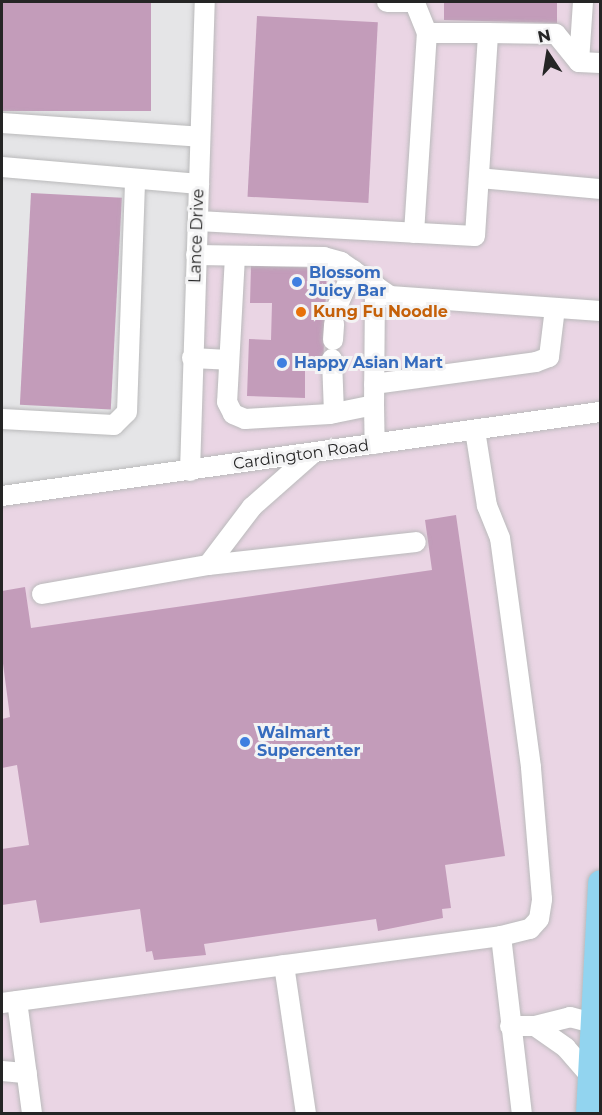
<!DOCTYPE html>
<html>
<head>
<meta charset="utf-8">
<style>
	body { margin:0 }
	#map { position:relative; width:602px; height:1115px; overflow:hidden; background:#e5e5e7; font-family:Montserrat,sans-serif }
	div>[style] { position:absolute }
	.commercial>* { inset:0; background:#ead5e4 }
	.building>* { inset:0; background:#c39cba; transform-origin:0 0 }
	.roads { filter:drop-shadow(0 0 2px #bababb) drop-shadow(0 0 2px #bababb) }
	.minor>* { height:20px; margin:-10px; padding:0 10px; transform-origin:10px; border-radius:10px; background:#fff }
	.major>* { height:24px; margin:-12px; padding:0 12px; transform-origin:12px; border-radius:12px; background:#92d4ef }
	.dots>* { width:16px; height:16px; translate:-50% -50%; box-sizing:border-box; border:3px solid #f3f3f4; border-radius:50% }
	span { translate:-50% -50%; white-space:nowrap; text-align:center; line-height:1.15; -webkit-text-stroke:6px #f3f3f4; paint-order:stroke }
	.street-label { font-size:16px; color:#252525 }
	.shop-label { font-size:16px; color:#366cbe; font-weight:700 }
	.left { translate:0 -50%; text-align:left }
	.food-label { font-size:16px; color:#c56008; font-weight:700 }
	.frame { position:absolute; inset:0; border:3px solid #252525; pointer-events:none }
	.north { position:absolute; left:518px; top:24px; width:60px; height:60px; -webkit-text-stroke:4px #f3f3f4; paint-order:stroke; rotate:348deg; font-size:16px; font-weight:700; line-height:24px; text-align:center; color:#252525 }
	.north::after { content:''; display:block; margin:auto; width:21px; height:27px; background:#252525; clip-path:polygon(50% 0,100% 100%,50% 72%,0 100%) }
</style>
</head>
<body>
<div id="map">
	<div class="commercial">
		<i style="clip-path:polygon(210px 2px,600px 2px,600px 1113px,2px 1113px,2px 497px,190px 471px)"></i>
	</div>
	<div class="building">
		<i style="left:2px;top:2px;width:149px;height:109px"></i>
		<i style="clip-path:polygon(444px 2px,557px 2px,557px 23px,444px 20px)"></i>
		<i style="left:257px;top:16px;width:121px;height:181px;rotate:3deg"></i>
		<i style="left:31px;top:193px;width:91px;height:212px;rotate:3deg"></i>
		<i style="clip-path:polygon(251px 266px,327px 268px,323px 368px,305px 367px,305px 398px,247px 396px,249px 339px,271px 340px,272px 303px,250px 303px)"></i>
		<i style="clip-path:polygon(456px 515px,505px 856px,445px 865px,451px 908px,442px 909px,443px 918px,378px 931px,376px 919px,204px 944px,206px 955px,154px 960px,152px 951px,146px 952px,140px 909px,40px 923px,36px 900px,2px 905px,2px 849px,29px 845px,17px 765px,2px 768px,2px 719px,10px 717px,2px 656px,2px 591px,25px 587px,31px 628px,432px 570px,425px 520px)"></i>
	</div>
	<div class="roads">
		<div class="minor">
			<i style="left:387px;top:2px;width:28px"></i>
			<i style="left:427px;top:33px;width:61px"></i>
			<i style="left:579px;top:62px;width:60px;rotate:-86.2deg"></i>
			<i style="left:2px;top:123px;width:198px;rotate:4deg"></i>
			<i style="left:2px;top:167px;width:198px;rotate:4.9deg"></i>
			<i style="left:479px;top:178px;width:121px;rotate:5.2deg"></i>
			<i style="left:198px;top:221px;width:277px;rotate:3.1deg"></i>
			<i style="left:475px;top:236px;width:203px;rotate:-86.3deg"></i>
			<i style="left:488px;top:33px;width:68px;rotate:0.8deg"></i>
			<i style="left:556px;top:34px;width:36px;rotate:51deg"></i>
			<i style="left:579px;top:62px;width:21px;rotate:3deg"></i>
			<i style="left:414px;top:233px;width:200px;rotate:-86.3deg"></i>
			<i style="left:427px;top:33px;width:32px;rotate:-112deg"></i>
			<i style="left:196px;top:255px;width:128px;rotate:0.9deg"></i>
			<i style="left:324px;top:257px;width:18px;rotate:16deg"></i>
			<i style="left:341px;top:262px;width:60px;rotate:34.8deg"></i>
			<i style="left:390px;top:296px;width:211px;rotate:4.1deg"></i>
			<i style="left:235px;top:256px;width:146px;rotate:93.1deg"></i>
			<i style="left:227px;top:402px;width:13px;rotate:63deg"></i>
			<i style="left:233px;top:414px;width:13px;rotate:23deg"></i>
			<i style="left:245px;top:419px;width:85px;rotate:-3.4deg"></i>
			<i style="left:330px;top:414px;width:45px;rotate:-11.6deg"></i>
			<i style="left:374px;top:405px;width:120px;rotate:-89.5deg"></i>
			<i style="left:334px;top:314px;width:48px;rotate:-66.6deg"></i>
			<i style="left:333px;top:340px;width:16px;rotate:-86deg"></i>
			<i style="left:192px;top:358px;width:36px;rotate:3deg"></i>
			<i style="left:332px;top:359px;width:54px;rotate:87.9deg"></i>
			<i style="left:374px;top:384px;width:163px;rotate:-7.7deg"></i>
			<i style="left:536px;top:362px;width:14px;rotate:-21deg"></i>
			<i style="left:549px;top:357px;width:49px;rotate:-83deg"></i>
			<i style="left:374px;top:405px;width:39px;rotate:89deg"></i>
			<i style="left:2px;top:419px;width:112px;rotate:3.1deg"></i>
			<i style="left:114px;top:425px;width:18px;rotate:-45deg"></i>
			<i style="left:127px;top:412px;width:233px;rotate:-88deg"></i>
			<i style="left:190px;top:471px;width:469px;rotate:-88.2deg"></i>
			<i style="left:2px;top:496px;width:604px;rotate:-8deg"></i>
			<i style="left:208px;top:565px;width:209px;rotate:-6.3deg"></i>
			<i style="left:42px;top:594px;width:169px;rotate:-9.9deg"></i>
			<i style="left:208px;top:565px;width:73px;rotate:-52.8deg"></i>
			<i style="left:252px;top:507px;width:81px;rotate:-41.5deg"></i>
			<i style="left:501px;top:936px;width:179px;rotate:83.3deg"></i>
			<i style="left:284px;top:965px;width:151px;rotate:81.6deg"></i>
			<i style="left:17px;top:1001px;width:114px;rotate:82.4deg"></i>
			<i style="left:2px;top:1003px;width:503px;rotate:-7.65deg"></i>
			<i style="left:501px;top:936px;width:30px;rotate:-14deg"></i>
			<i style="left:530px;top:929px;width:13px;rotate:-48deg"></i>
			<i style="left:539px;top:919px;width:20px;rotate:-81deg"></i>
			<i style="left:542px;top:899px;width:132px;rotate:-94.8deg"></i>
			<i style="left:531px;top:767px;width:231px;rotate:-97.7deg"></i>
			<i style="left:500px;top:538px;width:35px;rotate:-112deg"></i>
			<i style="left:487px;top:506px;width:77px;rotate:-99deg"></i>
			<i style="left:510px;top:1026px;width:25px"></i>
			<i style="left:535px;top:1026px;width:36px;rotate:-14deg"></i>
			<i style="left:570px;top:1017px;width:24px;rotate:15deg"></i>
			<i style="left:535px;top:1026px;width:38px;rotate:35deg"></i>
			<i style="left:566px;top:1048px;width:35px;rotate:49deg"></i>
			<i style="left:2px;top:1071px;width:25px;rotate:5deg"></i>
		</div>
		<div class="major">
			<i style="left:588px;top:1114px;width:232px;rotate:-87deg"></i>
		</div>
	</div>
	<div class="dots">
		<i style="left:297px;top:282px;background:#3f7fe0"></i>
		<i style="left:301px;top:312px;background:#e8710a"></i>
		<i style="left:282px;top:363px;background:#3f7fe0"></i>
		<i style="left:245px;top:742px;background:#3f7fe0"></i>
	</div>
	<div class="street-label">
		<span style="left:197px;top:236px;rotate:-88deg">Lance Drive</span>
		<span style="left:301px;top:455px;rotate:-8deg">Cardington Road</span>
	</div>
	<div class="shop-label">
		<span class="left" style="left:309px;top:282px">Blossom<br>Juicy Bar</span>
		<span class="left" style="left:294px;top:363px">Happy Asian Mart</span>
		<span class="left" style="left:257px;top:742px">Walmart<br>Supercenter</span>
	</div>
	<div class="food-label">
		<span class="left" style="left:313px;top:312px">Kung Fu Noodle</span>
	</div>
	<div class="frame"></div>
	<div class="north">N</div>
</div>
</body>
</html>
